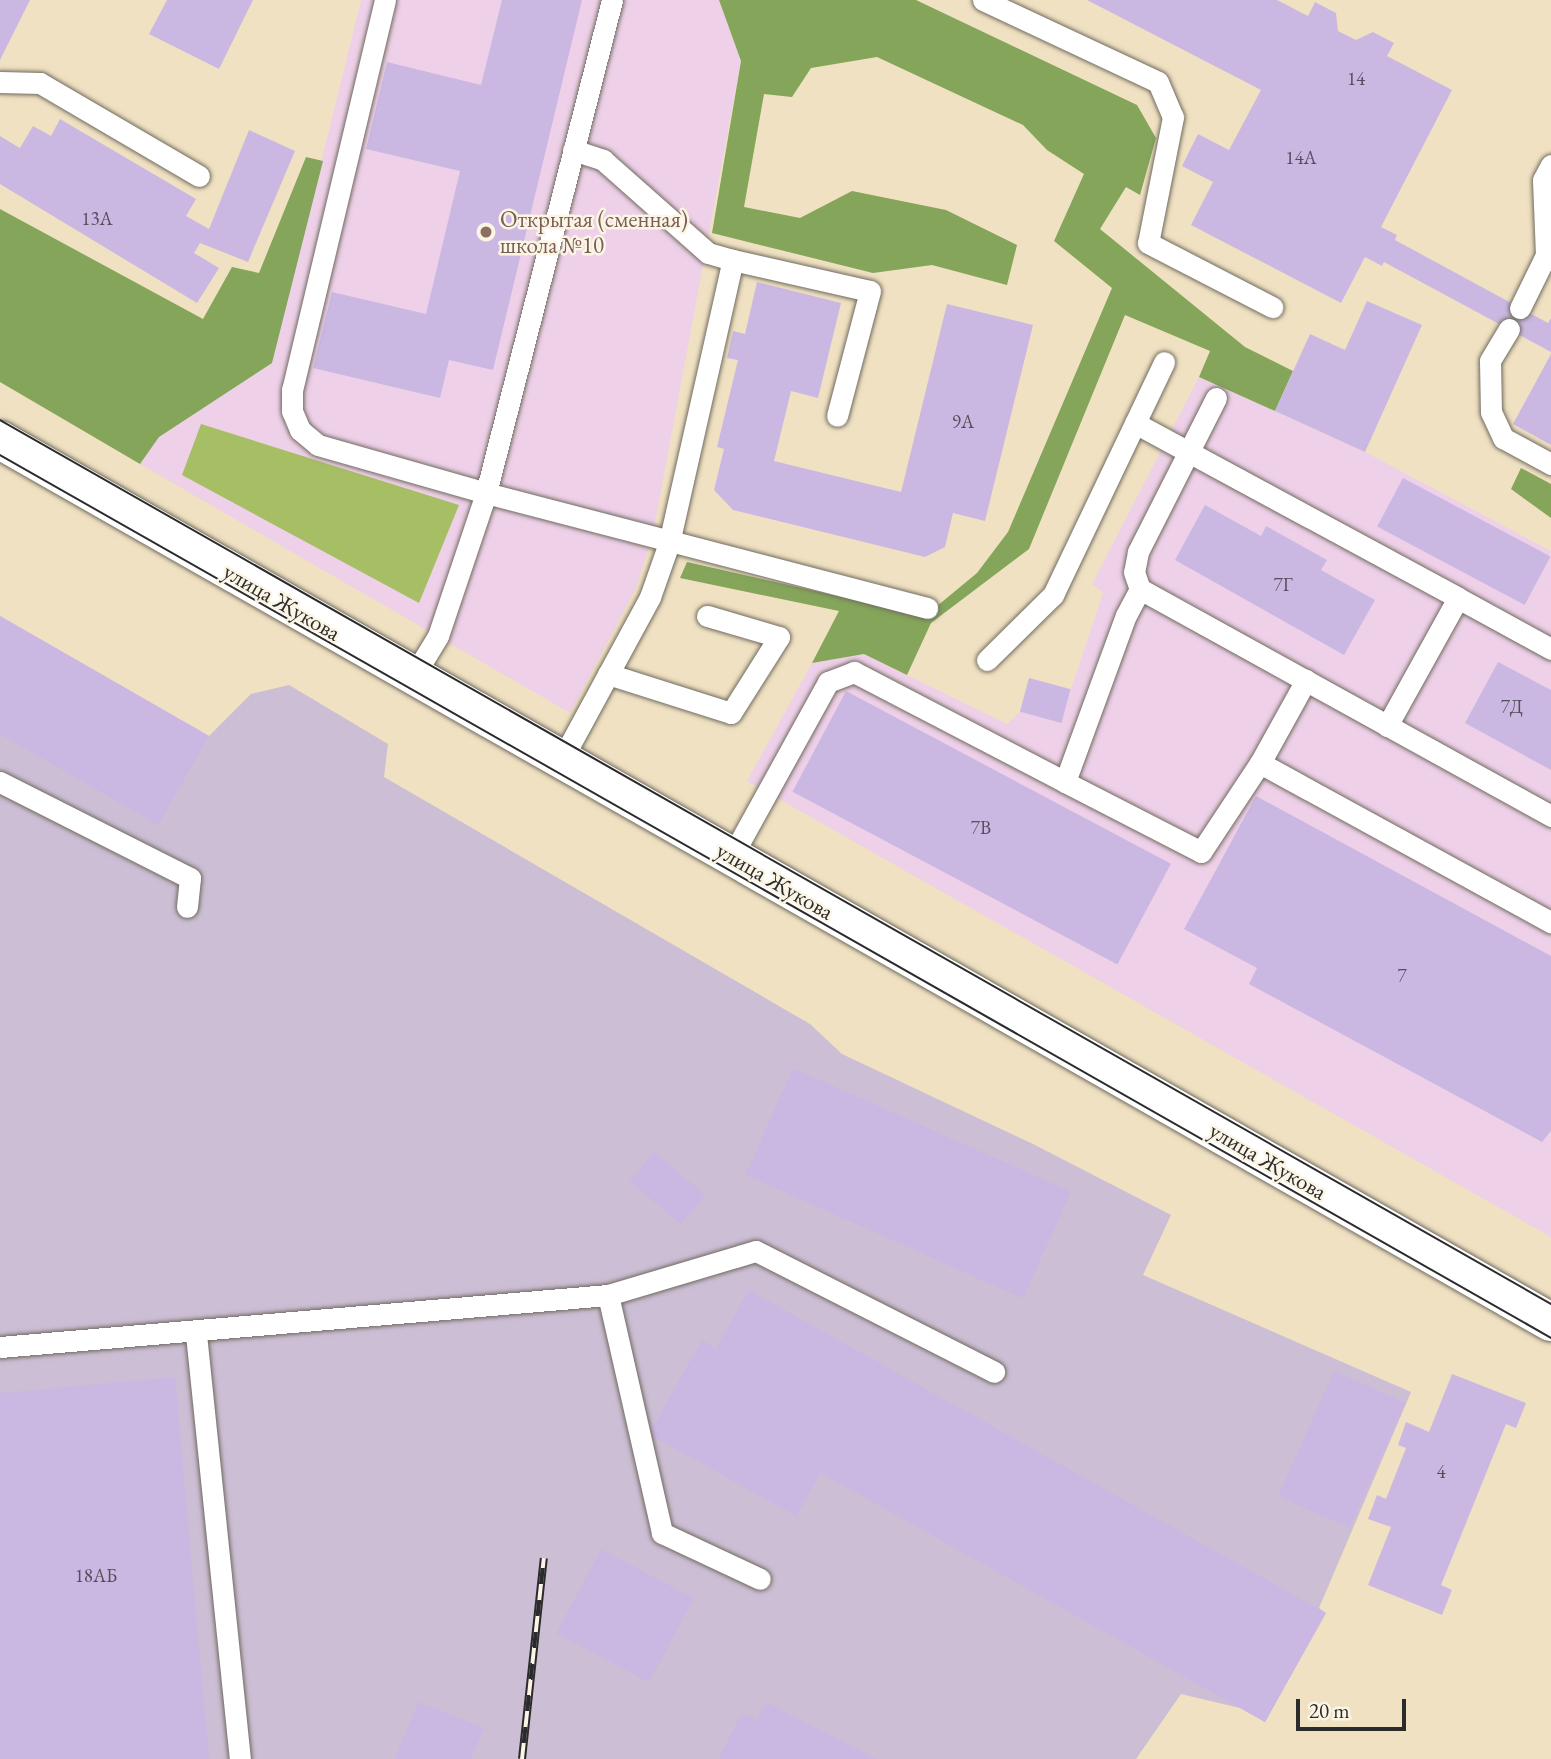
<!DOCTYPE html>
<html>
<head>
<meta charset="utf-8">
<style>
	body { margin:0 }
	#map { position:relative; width:1551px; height:1759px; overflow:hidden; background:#f0e1c2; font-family:"EB Garamond",serif }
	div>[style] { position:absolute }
	.built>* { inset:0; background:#eed0e8 }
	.industrial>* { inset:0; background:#ccbed4 }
	.green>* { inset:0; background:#a6be64 }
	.forest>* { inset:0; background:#84a55a }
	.building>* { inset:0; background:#cbb8e2; transform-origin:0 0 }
	.roads { filter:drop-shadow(0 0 2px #706b60) drop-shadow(0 0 2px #706b60) }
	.service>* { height:21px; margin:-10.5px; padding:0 10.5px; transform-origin:10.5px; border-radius:10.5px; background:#fff }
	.tertiary>* { height:38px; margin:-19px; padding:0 19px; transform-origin:19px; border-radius:19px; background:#fff }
	.tram>* { height:2px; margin:-1px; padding:0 1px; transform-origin:1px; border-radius:1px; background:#2b2b2b }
	.rail>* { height:8px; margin-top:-4px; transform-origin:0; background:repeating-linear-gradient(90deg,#fcf5e5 0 16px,#2b2b2b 0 32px); box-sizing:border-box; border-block:2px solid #2b2b2b }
	.dots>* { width:19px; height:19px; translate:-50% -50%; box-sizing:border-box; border:4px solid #fcf5e5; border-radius:50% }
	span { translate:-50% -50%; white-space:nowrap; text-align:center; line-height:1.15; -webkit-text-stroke:5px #fcf5e5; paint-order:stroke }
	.number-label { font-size:19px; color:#534e59 }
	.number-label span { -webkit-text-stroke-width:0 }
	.education-label { font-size:23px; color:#785e54 }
	.left { translate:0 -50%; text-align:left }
	.street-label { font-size:23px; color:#2b2b2b }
	.scale { position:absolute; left:1296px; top:1699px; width:110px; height:32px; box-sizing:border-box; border:4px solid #2b2b2b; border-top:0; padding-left:9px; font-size:21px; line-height:24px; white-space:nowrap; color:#2b2b2b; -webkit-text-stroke:5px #fcf5e5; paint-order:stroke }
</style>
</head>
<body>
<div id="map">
	<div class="built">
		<i style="clip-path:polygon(361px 0,719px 0,741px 61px,652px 539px,635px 590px,570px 713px,140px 464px,159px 437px,272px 363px)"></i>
		<i style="clip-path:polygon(1199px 377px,1365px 452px,1551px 551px,1551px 1237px,747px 781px,812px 663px,864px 654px,1007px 724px,1020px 712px,1029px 678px,1071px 689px,1103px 593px,1092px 584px)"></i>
	</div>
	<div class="industrial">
		<i style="clip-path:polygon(0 616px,209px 736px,251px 694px,289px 685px,388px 744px,384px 777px,810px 1024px,842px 1054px,1033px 1144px,1171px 1215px,1143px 1275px,1411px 1392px,1319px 1608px,1326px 1613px,1265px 1722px,1240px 1708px,1181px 1694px,1136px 1759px,0 1759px)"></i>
	</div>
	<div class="green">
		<i style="clip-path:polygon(201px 424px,459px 505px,419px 603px,182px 475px)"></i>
	</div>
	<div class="forest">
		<i style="clip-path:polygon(719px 0,916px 0,1137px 105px,1156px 138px,1140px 195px,1126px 187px,1100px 229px,1245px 347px,1293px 371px,1275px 411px,1199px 377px,1210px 351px,1125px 315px,1029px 549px,931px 623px,907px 675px,864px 654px,812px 663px,839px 611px,680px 578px,687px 562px,925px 616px,977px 573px,1008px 532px,1112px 288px,1054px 241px,1084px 174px,1047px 150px,1023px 125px,877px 57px,811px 68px,792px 97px,764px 94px,744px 207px,800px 218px,852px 191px,946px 210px,1017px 245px,1007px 285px,932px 265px,873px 273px,712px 233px,741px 61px)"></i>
		<i style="clip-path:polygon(306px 157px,323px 161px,272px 363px,159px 437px,140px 464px,0 382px,0 209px,203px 319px,232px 267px,259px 273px)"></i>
		<i style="clip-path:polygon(1521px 468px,1551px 484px,1551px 518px,1511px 489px)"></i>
	</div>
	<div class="building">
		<i style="clip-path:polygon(0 0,30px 0,0 60px)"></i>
		<i style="clip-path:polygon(167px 0,253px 0,219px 69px,149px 34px)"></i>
		<i style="clip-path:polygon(502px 0,582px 0,493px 370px,449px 360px,440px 398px,313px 368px,332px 292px,426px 314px,460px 171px,366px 149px,387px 62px,481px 85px)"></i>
		<i style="clip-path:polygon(1087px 0,1277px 0,1308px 16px,1315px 2px,1336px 13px,1338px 31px,1356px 40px,1373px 32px,1394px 43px,1387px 56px,1452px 90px,1381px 227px,1397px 235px,1395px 240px,1548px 323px,1551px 318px,1551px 352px,1384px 262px,1382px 266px,1365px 257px,1341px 303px,1191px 225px,1213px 182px,1182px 166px,1198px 134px,1229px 150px,1261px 90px)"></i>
		<i style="clip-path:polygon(60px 119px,196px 199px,186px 216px,209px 229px,249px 130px,295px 151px,248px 262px,200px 243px,194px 253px,219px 268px,197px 303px,0 184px,0 136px,20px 148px,33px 126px,51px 136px)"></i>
		<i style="clip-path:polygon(757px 282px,841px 303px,818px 398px,791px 391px,774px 461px,901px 492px,947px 304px,1033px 325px,985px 521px,953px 513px,945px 547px,925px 557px,733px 510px,714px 490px,724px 449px,717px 447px,738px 360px,727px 358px,733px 331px,745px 334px)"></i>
		<i style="clip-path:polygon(1367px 301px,1422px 325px,1365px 452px,1275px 411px,1310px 334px,1345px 350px)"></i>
		<i style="clip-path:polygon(1551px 354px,1551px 445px,1513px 424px)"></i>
		<i style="left:1403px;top:478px;width:167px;height:55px;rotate:28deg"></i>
		<i style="clip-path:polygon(1205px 505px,1261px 536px,1266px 526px,1327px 560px,1321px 570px,1375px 600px,1344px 655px,1175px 560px)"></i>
		<i style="clip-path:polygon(0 616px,209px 736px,158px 825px,0 734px)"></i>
		<i style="clip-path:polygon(1498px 662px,1551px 690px,1551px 770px,1465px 723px)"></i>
		<i style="left:1029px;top:678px;width:43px;height:35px;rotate:15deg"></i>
		<i style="left:846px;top:691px;width:368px;height:114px;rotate:28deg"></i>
		<i style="clip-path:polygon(1256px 796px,1551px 956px,1551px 1131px,1542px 1142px,1249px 984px,1257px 968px,1184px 929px)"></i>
		<i style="left:793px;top:1068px;width:304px;height:117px;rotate:24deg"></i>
		<i style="left:654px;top:1152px;width:67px;height:38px;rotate:40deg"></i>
		<i style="clip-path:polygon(749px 1290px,1326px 1613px,1265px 1722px,821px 1473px,796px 1516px,649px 1434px,702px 1340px,716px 1348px)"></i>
		<i style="left:1334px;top:1371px;width:78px;height:137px;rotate:24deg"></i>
		<i style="clip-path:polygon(1452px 1374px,1526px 1403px,1516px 1428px,1506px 1424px,1441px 1585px,1452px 1590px,1442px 1615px,1368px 1585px,1391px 1527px,1368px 1519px,1377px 1495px,1386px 1499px,1406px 1448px,1398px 1445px,1406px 1422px,1429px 1432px)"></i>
		<i style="clip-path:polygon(175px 1377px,209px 1759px,0 1759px,0 1393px)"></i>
		<i style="left:601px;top:1549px;width:105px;height:95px;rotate:28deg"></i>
		<i style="clip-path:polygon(418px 1702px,484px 1728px,471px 1759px,395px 1759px)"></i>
		<i style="clip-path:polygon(766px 1702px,876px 1759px,718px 1759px,742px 1713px,757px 1720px)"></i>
	</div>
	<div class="roads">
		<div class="service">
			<i style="left:385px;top:0;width:400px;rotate:103.4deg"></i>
			<i style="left:292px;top:389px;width:22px;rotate:90deg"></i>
			<i style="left:292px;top:411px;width:21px;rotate:67deg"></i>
			<i style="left:300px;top:430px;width:23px;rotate:40deg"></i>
			<i style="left:318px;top:445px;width:175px;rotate:15.9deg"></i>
			<i style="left:486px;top:493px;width:456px;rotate:14.6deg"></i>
			<i style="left:983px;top:0;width:193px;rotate:25.1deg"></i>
			<i style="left:1158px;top:82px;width:38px;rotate:67deg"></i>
			<i style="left:1173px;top:117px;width:128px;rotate:101.2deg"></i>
			<i style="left:1148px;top:243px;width:140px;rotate:27.3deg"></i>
			<i style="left:0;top:82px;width:40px;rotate:1.4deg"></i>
			<i style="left:40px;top:83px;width:184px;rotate:30.3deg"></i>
			<i style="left:573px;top:150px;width:32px;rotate:18deg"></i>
			<i style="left:603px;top:160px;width:140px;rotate:41.5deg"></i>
			<i style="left:708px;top:253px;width:26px;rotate:16deg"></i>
			<i style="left:1520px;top:308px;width:59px;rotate:-63.9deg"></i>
			<i style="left:1546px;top:255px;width:75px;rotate:-92.3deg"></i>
			<i style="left:1543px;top:180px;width:17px;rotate:-62deg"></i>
			<i style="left:1509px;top:329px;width:37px;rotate:121deg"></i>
			<i style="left:1490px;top:361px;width:51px;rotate:88.9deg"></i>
			<i style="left:1491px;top:412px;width:29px;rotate:65deg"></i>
			<i style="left:1503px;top:438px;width:55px;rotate:28.4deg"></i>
			<i style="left:1216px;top:398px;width:173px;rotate:116.9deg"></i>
			<i style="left:1138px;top:552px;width:20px;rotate:101deg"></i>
			<i style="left:1134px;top:572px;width:18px;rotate:71deg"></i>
			<i style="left:1140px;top:589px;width:470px;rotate:28.9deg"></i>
			<i style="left:1135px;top:423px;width:367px;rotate:28.4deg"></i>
			<i style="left:1140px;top:589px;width:30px;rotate:118deg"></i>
			<i style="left:1126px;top:615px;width:178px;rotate:110.1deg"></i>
			<i style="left:1065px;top:782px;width:153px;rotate:27.2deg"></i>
			<i style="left:1201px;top:852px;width:107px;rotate:-56.5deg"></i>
			<i style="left:987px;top:660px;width:93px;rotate:-44.6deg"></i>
			<i style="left:1053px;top:595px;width:258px;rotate:-64.5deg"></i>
			<i style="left:608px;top:674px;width:129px;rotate:17.6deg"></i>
			<i style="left:731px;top:713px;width:90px;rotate:-57.7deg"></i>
			<i style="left:779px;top:637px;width:75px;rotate:-163.7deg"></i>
			<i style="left:413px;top:677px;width:48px;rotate:-58.6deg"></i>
			<i style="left:438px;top:636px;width:151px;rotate:-71.4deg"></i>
			<i style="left:486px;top:493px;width:509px;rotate:-75.66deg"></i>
			<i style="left:1306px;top:680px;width:95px;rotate:119deg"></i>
			<i style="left:1260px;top:763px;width:332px;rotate:28.7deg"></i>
			<i style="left:1387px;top:726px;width:146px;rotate:-61deg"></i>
			<i style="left:1458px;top:598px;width:106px;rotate:28.7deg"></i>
			<i style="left:561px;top:761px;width:187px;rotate:-61.5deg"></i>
			<i style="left:650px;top:597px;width:57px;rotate:-70.6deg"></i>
			<i style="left:669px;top:543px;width:290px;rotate:-77.3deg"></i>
			<i style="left:733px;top:260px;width:140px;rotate:12.8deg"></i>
			<i style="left:870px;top:291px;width:129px;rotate:104.8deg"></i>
			<i style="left:0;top:782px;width:213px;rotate:26.8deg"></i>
			<i style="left:190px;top:878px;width:29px;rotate:96deg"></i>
			<i style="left:732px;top:856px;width:199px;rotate:-61.1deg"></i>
			<i style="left:828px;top:682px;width:28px;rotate:-21deg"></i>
			<i style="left:854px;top:672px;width:238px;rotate:27.5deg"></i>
			<i style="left:608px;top:1295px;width:244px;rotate:77.2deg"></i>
			<i style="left:662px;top:1533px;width:108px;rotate:25.1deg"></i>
			<i style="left:196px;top:1334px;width:427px;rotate:84.1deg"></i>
			<i style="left:0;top:1347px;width:610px;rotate:-4.89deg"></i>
			<i style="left:608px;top:1295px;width:154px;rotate:-16.6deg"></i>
			<i style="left:756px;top:1251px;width:267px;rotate:26.9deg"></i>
		</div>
		<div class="tertiary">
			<i style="left:0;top:440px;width:1784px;rotate:29.63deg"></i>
		</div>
	</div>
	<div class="tram">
		<i style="left:0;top:420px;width:1785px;rotate:29.68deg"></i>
		<i style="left:0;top:455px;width:1785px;rotate:29.65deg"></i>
	</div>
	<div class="rail">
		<i style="left:522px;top:1759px;width:202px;rotate:-83.8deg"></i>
	</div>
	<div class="dots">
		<i style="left:486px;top:232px;background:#8d6e63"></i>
	</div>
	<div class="number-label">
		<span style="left:1356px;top:79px">14</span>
		<span style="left:1301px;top:158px">14А</span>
		<span style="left:97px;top:219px">13А</span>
		<span style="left:963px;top:422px">9А</span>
		<span style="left:1283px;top:585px">7Г</span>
		<span style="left:1512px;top:707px">7Д</span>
		<span style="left:981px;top:828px">7В</span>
		<span style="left:1402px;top:976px">7</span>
		<span style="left:1441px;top:1472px">4</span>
		<span style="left:96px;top:1576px">18АБ</span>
	</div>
	<div class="education-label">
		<span class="left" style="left:500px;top:232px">Открытая (сменная)<br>школа №10</span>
	</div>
	<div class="street-label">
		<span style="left:282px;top:602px;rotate:30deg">улица Жукова</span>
		<span style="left:775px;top:881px;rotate:30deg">улица Жукова</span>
		<span style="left:1268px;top:1161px;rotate:30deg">улица Жукова</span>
	</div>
	<div class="scale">20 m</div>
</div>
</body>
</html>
